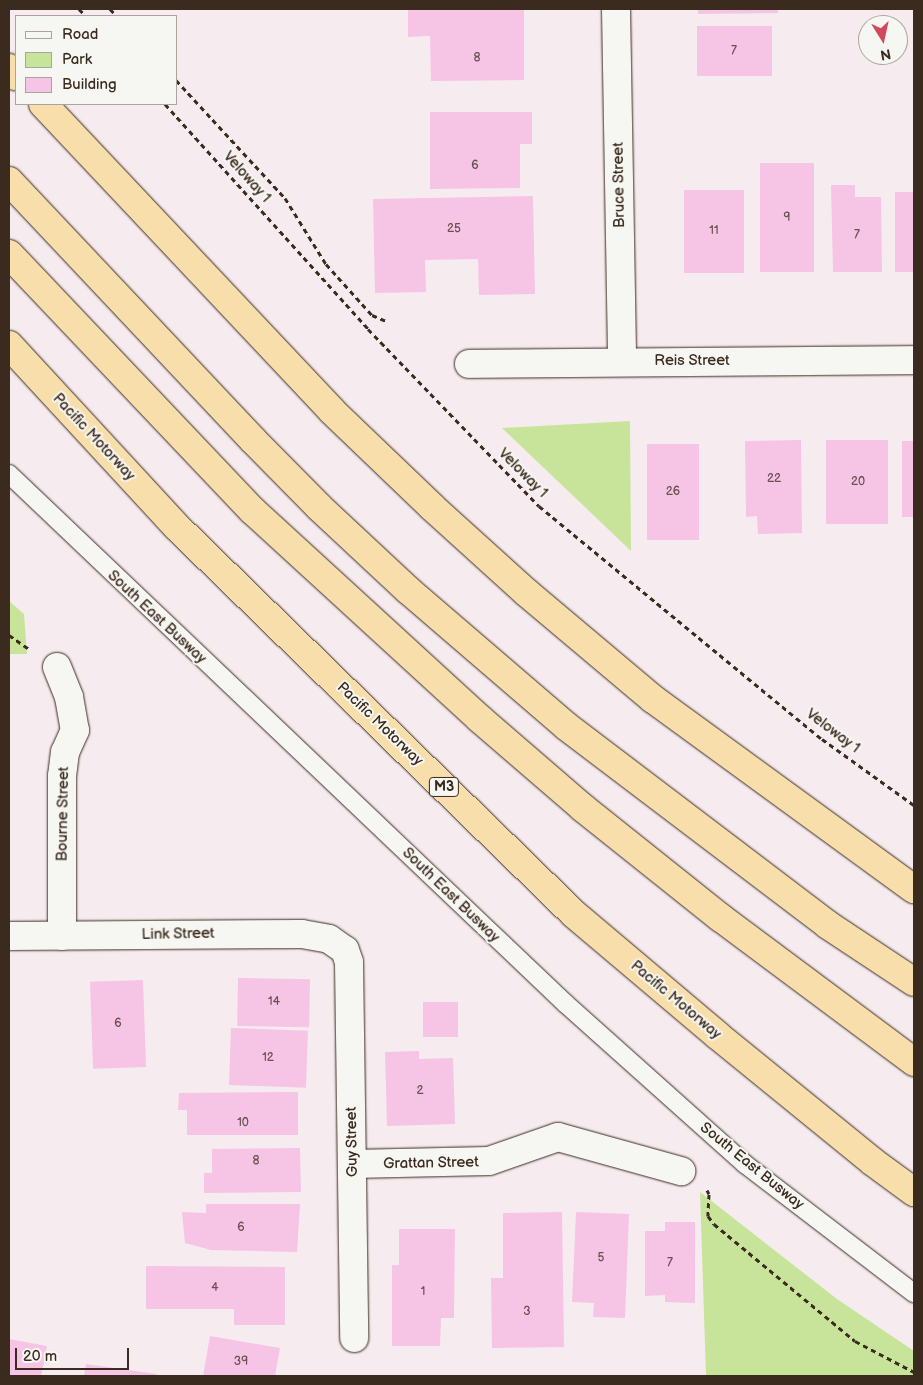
<!DOCTYPE html>
<html>
<head>
<meta charset="utf-8">
<style>
  body { margin:0 }
  #map { position:relative; width:923px; height:1385px; overflow:hidden; background:#f6ecef; font-family:"Balsamiq Sans",sans-serif }
  div>[style] { position:absolute }
  .green>* { inset:0; background:#c8e49b }
  .building>* { inset:0; background:#f6c4e4; transform-origin:0 0 }
  .path>* { height:3px; margin-top:-1.5px; transform-origin:0; background:repeating-linear-gradient(90deg,#3b2a1e 0 5px,transparent 0 9px) }
  .roads { filter:drop-shadow(0 0 1px #3b2a1e) drop-shadow(0 0 1px #3b2a1e) }
  .service>* { height:18px; margin:-9px; padding:0 9px; transform-origin:9px; border-radius:9px; background:#f6f6f2 }
  .minor>* { height:28px; margin:-14px; padding:0 14px; transform-origin:14px; border-radius:14px; background:#f6f6f2 }
  .motorway>* { height:28px; margin:-14px; padding:0 14px; transform-origin:14px; border-radius:14px; background:#f8deab }
  span { translate:-50% -50%; white-space:nowrap; text-align:center; line-height:1.15; -webkit-text-stroke:4px #f6f6f2; paint-order:stroke }
  .number-label { font-size:12px; color:#6a5050 }
  .number-label span { -webkit-text-stroke-width:0 }
  .shield-label span { padding:1px 4px; background:#f6f6f2; border:1px solid; border-radius:4px; -webkit-text-stroke-width:0 }
  .shield-label { font-size:14px; color:#3b2a1e; font-weight:700 }
  .street-label { font-size:15px; color:#3b2a1e }
  .frame { position:absolute; inset:0; border:10px solid #3b2a1e; pointer-events:none }
  .legend { position:absolute; left:15px; top:15px; width:162px; height:90px; box-sizing:border-box; background:#f6f6f2; border:1px solid #aba49d; margin:0; padding:6px 9px; list-style:none; font-size:15px; color:#3b2a1e }
  .legend li { display:flex; align-items:center; gap:10px; height:25px }
  .legend b { width:25px; border:1px solid #aba49d }
  .north { position:absolute; left:858px; top:15px; width:50px; height:50px; box-sizing:border-box; background:#f6f6f2; border:1px solid #aba49d; border-radius:50%; rotate:170deg; font-size:14px; font-weight:700; line-height:20px; text-align:center; color:#3b2a1e }
  .north::after { content:''; display:block; margin:auto; width:18px; height:22px; background:#d1495b; clip-path:polygon(50% 0,100% 100%,50% 72%,0 100%) }
  .scale { position:absolute; left:15px; top:1348px; width:114px; height:22px; box-sizing:border-box; border:2px solid #3b2a1e; border-top:0; padding-left:6px; font-size:15px; line-height:18px; white-space:nowrap; color:#3b2a1e; -webkit-text-stroke:4px #f6f6f2; paint-order:stroke }
</style>
</head>
<body>
<div id="map">
  <div class="green">
    <div style="clip-path:polygon(630px 421px,631px 551px,502px 428px)"></div>
    <div style="clip-path:polygon(9px 601px,24px 614px,27px 654px,9px 654px)"></div>
    <div style="clip-path:polygon(700px 1192px,837px 1299px,914px 1351px,914px 1376px,706px 1376px)"></div>
  </div>
  <div class="building">
    <div style="clip-path:polygon(524px 9px,524px 80px,431px 81px,430px 36px,408px 37px,408px 10px)"></div>
    <div style="clip-path:polygon(698px 9px,778px 9px,778px 13px,698px 14px)"></div>
    <div style="left:697px;top:26px;width:75px;height:50px"></div>
    <div style="clip-path:polygon(430px 112px,532px 112px,532px 144px,520px 144px,520px 188px,430px 189px)"></div>
    <div style="left:814px;top:163px;width:109px;height:54px;rotate:90deg"></div>
    <div style="clip-path:polygon(831px 185px,855px 185px,855px 197px,881px 197px,882px 272px,833px 272px)"></div>
    <div style="left:684px;top:190px;width:60px;height:83px"></div>
    <div style="left:895px;top:192px;width:19px;height:80px"></div>
    <div style="clip-path:polygon(533px 196px,535px 294px,479px 295px,478px 259px,425px 260px,426px 292px,375px 293px,373px 199px)"></div>
    <div style="clip-path:polygon(801px 440px,802px 533px,758px 534px,757px 516px,746px 517px,745px 441px)"></div>
    <div style="left:826px;top:440px;width:62px;height:84px"></div>
    <div style="left:914px;top:441px;width:76px;height:12px;rotate:90deg"></div>
    <div style="left:647px;top:444px;width:52px;height:96px"></div>
    <div style="left:238px;top:978px;width:72px;height:48px;rotate:1deg"></div>
    <div style="left:143px;top:980px;width:87px;height:53px;rotate:88deg"></div>
    <div style="left:423px;top:1002px;width:35px;height:35px"></div>
    <div style="left:231px;top:1028px;width:77px;height:57px;rotate:2deg"></div>
    <div style="clip-path:polygon(419px 1051px,419px 1059px,453px 1058px,455px 1124px,387px 1126px,385px 1052px)"></div>
    <div style="clip-path:polygon(298px 1092px,298px 1135px,187px 1135px,187px 1110px,178px 1110px,179px 1093px)"></div>
    <div style="clip-path:polygon(300px 1148px,301px 1192px,204px 1193px,204px 1173px,212px 1173px,212px 1149px)"></div>
    <div style="clip-path:polygon(206px 1204px,300px 1204px,297px 1252px,211px 1250px,185px 1243px,182px 1212px,206px 1213px)"></div>
    <div style="clip-path:polygon(562px 1212px,564px 1347px,492px 1348px,491px 1278px,503px 1278px,503px 1213px)"></div>
    <div style="clip-path:polygon(576px 1212px,629px 1214px,625px 1318px,593px 1317px,594px 1303px,572px 1302px)"></div>
    <div style="clip-path:polygon(665px 1222px,695px 1222px,695px 1303px,665px 1302px,665px 1295px,645px 1296px,645px 1231px,665px 1231px)"></div>
    <div style="clip-path:polygon(399px 1229px,455px 1229px,454px 1318px,441px 1318px,440px 1346px,392px 1346px,392px 1265px,399px 1265px)"></div>
    <div style="clip-path:polygon(146px 1266px,285px 1267px,285px 1325px,234px 1325px,234px 1309px,146px 1309px)"></div>
    <div style="clip-path:polygon(210px 1336px,280px 1348px,275px 1376px,203px 1376px)"></div>
    <div style="clip-path:polygon(9px 1339px,47px 1346px,41px 1376px,9px 1376px)"></div>
    <div style="clip-path:polygon(86px 1364px,157px 1374px,156px 1376px,84px 1376px)"></div>
  </div>
  <div class="path">
    <div style="left:79px;top:9px;width:10px;rotate:45deg"></div>
    <div style="left:110px;top:9px;width:10px;rotate:45deg"></div>
    <div style="left:176px;top:80px;width:161px;rotate:47.3deg"></div>
    <div style="left:285px;top:198px;width:78px;rotate:58.2deg"></div>
    <div style="left:326px;top:264px;width:69px;rotate:48deg"></div>
    <div style="left:372px;top:315px;width:15px;rotate:23deg"></div>
    <div style="left:165px;top:104px;width:303px;rotate:47.9deg"></div>
    <div style="left:368px;top:329px;width:246px;rotate:46deg"></div>
    <div style="left:539px;top:506px;width:367px;rotate:39.5deg"></div>
    <div style="left:822px;top:739px;width:113px;rotate:35.7deg"></div>
    <div style="left:9px;top:635px;width:24px;rotate:35deg"></div>
    <div style="left:707px;top:1190px;width:4px;rotate:63deg"></div>
    <div style="left:709px;top:1194px;width:22px;rotate:93deg"></div>
    <div style="left:708px;top:1216px;width:10px;rotate:53deg"></div>
    <div style="left:714px;top:1224px;width:183px;rotate:39.7deg"></div>
    <div style="left:855px;top:1341px;width:67px;rotate:27.7deg"></div>
  </div>
  <div class="roads">
    <div class="service">
      <div style="left:9px;top:474px;width:769px;rotate:43.58deg"></div>
      <div style="left:566px;top:1004px;width:240px;rotate:41.8deg"></div>
      <div style="left:745px;top:1164px;width:213px;rotate:37.4deg"></div>
    </div>
    <div class="minor">
      <div style="left:616px;top:9px;width:353px;rotate:89deg"></div>
      <div style="left:469px;top:364px;width:445px;rotate:-0.5deg"></div>
      <div style="left:57px;top:667px;width:32px;rotate:68deg"></div>
      <div style="left:69px;top:697px;width:34px;rotate:80deg"></div>
      <div style="left:75px;top:730px;width:24px;rotate:114deg"></div>
      <div style="left:65px;top:752px;width:24px;rotate:97deg"></div>
      <div style="left:62px;top:776px;width:160px;rotate:90deg"></div>
      <div style="left:9px;top:936px;width:293px;rotate:-0.4deg"></div>
      <div style="left:302px;top:934px;width:27px;rotate:10deg"></div>
      <div style="left:329px;top:939px;width:19px;rotate:35deg"></div>
      <div style="left:345px;top:950px;width:13px;rotate:72deg"></div>
      <div style="left:349px;top:962px;width:376px;rotate:89.2deg"></div>
      <div style="left:353px;top:1164px;width:136px;rotate:-1.3deg"></div>
      <div style="left:489px;top:1161px;width:73px;rotate:-19.2deg"></div>
      <div style="left:558px;top:1137px;width:128px;rotate:15.5deg"></div>
    </div>
    <div class="motorway">
      <div style="left:9px;top:68px;width:11px;rotate:49deg"></div>
      <div style="left:43px;top:104px;width:422px;rotate:46.7deg"></div>
      <div style="left:332px;top:411px;width:139px;rotate:43.8deg"></div>
      <div style="left:432px;top:507px;width:128px;rotate:42.2deg"></div>
      <div style="left:527px;top:593px;width:165px;rotate:40.1deg"></div>
      <div style="left:653px;top:699px;width:323px;rotate:36.1deg"></div>
      <div style="left:9px;top:181px;width:356px;rotate:46.7deg"></div>
      <div style="left:253px;top:440px;width:94px;rotate:45.4deg"></div>
      <div style="left:319px;top:507px;width:122px;rotate:43deg"></div>
      <div style="left:408px;top:590px;width:208px;rotate:40.7deg"></div>
      <div style="left:566px;top:726px;width:329px;rotate:37.2deg"></div>
      <div style="left:828px;top:925px;width:103px;rotate:33.5deg"></div>
      <div style="left:9px;top:254px;width:354px;rotate:46.5deg"></div>
      <div style="left:253px;top:511px;width:308px;rotate:42.5deg"></div>
      <div style="left:480px;top:719px;width:136px;rotate:40.8deg"></div>
      <div style="left:583px;top:808px;width:176px;rotate:38.6deg"></div>
      <div style="left:721px;top:918px;width:241px;rotate:36.7deg"></div>
      <div style="left:9px;top:345px;width:248px;rotate:47.3deg"></div>
      <div style="left:177px;top:527px;width:554px;rotate:44.27deg"></div>
      <div style="left:574px;top:914px;width:187px;rotate:40.2deg"></div>
      <div style="left:717px;top:1035px;width:201px;rotate:39.1deg"></div>
      <div style="left:873px;top:1162px;width:51px;rotate:36.2deg"></div>
    </div>
  </div>
  <div class="number-label">
    <span style="left:734px;top:51px">7</span>
    <span style="left:477px;top:58px">8</span>
    <span style="left:475px;top:166px">6</span>
    <span style="left:787px;top:218px">9</span>
    <span style="left:454px;top:229px">25</span>
    <span style="left:714px;top:231px">11</span>
    <span style="left:857px;top:235px">7</span>
    <span style="left:774px;top:479px">22</span>
    <span style="left:858px;top:482px">20</span>
    <span style="left:673px;top:492px">26</span>
    <span style="left:274px;top:1002px">14</span>
    <span style="left:118px;top:1024px">6</span>
    <span style="left:268px;top:1058px">12</span>
    <span style="left:420px;top:1091px">2</span>
    <span style="left:243px;top:1123px">10</span>
    <span style="left:256px;top:1161px">8</span>
    <span style="left:241px;top:1228px">6</span>
    <span style="left:601px;top:1258px">5</span>
    <span style="left:670px;top:1263px">7</span>
    <span style="left:215px;top:1288px">4</span>
    <span style="left:423px;top:1292px">1</span>
    <span style="left:527px;top:1312px">3</span>
    <span style="left:241px;top:1362px">39</span>
  </div>
  <div class="shield-label">
    <span style="left:444px;top:787px">M3</span>
  </div>
  <div class="street-label">
    <span style="left:247px;top:177px;rotate:48deg">Veloway 1</span>
    <span style="left:619px;top:185px;rotate:-91deg">Bruce Street</span>
    <span style="left:692px;top:361px">Reis Street</span>
    <span style="left:94px;top:437px;rotate:47deg">Pacific Motorway</span>
    <span style="left:523px;top:473px;rotate:45deg">Veloway 1</span>
    <span style="left:157px;top:617px;rotate:43deg">South East Busway</span>
    <span style="left:380px;top:724px;rotate:44deg">Pacific Motorway</span>
    <span style="left:833px;top:731px;rotate:37deg">Veloway 1</span>
    <span style="left:63px;top:814px;rotate:-89deg">Bourne Street</span>
    <span style="left:451px;top:895px;rotate:44deg">South East Busway</span>
    <span style="left:178px;top:934px;rotate:-1deg">Link Street</span>
    <span style="left:676px;top:1000px;rotate:40deg">Pacific Motorway</span>
    <span style="left:352px;top:1142px;rotate:-91deg">Guy Street</span>
    <span style="left:431px;top:1163px;rotate:-1deg">Grattan Street</span>
    <span style="left:752px;top:1166px;rotate:39deg">South East Busway</span>
  </div>
  <div class="frame"></div>
  <ul class="legend">
  <li><b style="height:6px;background:#f6f6f2"></b>Road</li>
  <li><b style="height:14px;background:#c8e49b"></b>Park</li>
  <li><b style="height:14px;background:#f6c4e4"></b>Building</li>
  </ul>
  <div class="north">N</div>
  <div class="scale">20 m</div>
</div>
</body>
</html>
